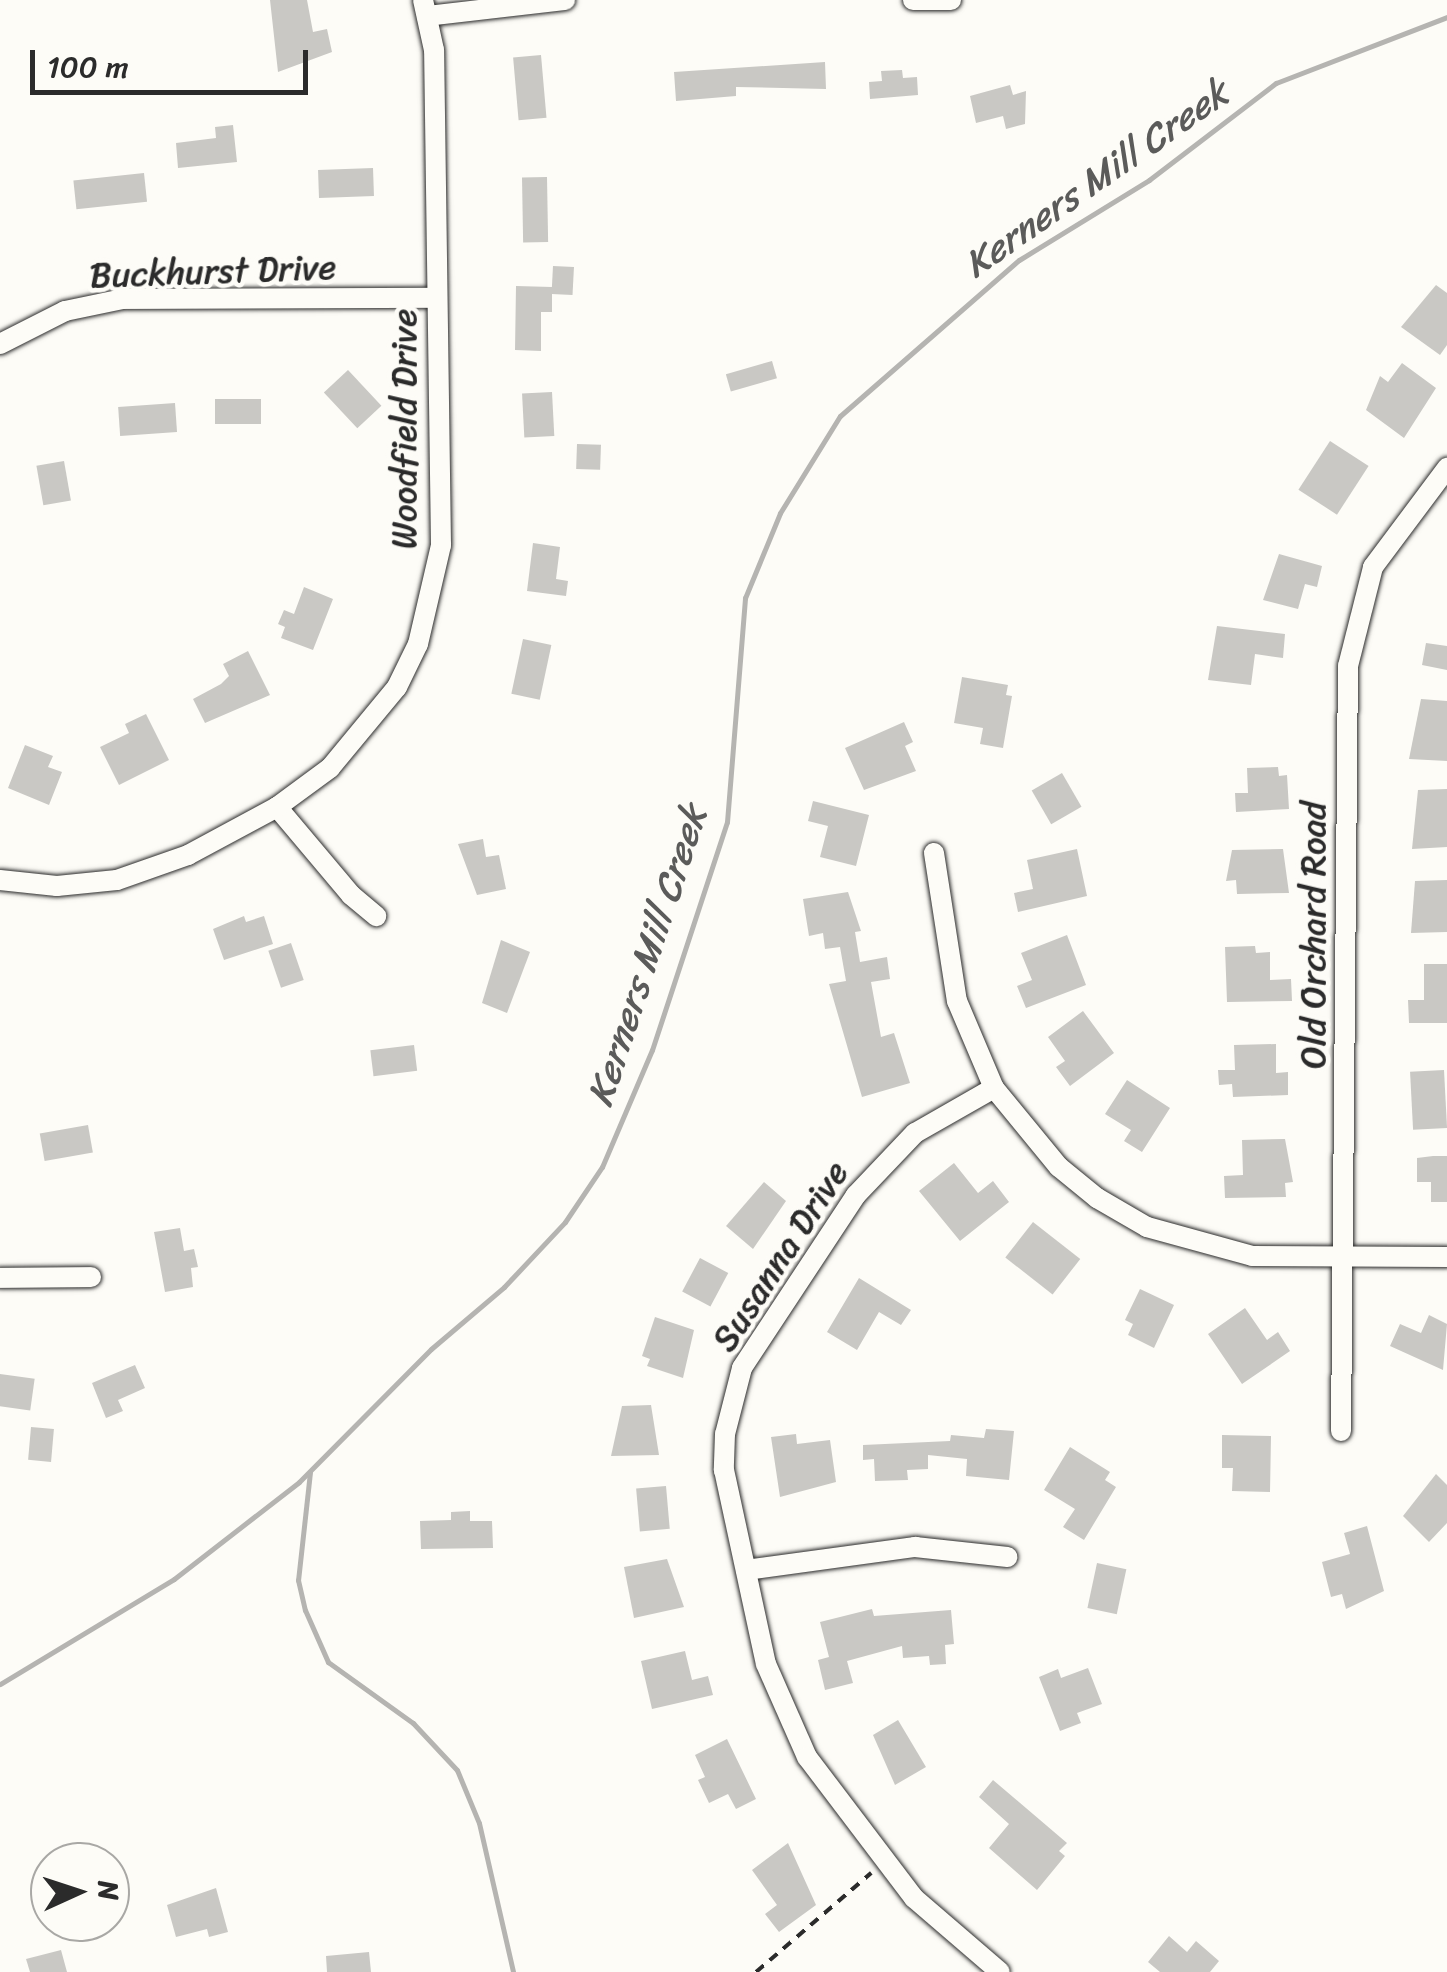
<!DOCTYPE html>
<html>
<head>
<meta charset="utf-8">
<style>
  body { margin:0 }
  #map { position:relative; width:1447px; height:1972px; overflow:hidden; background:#fdfcf7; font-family:Sriracha,sans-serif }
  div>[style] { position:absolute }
  .stream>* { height:5px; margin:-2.5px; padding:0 2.5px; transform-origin:2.5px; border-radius:2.5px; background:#b5b4b1 }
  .building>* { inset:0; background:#c9c8c4; transform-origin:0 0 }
  .path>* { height:4px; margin-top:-2px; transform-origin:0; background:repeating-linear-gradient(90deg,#2b2b2b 0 10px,transparent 0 18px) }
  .roads { filter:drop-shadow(0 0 2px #2b2b2b) drop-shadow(0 0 2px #2b2b2b) }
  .minor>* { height:20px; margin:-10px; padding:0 10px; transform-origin:10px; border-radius:10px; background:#fdfcf7 }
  span { translate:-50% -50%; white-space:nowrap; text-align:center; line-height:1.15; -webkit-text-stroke:9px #fdfcf7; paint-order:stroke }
  .street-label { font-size:35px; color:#2b2b2b }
  .water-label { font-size:38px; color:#5b5b5a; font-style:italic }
  .north { position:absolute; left:30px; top:1842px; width:100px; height:100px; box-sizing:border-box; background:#fdfcf7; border:2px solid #a9a8a5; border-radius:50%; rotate:87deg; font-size:28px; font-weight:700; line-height:40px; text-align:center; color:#2b2b2b }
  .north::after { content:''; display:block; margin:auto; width:35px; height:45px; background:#2b2b2b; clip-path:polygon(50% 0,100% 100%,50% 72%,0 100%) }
  .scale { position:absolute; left:30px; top:50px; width:278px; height:45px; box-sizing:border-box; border:5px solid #2b2b2b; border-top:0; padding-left:12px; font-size:30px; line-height:35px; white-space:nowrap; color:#2b2b2b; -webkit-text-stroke:8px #fdfcf7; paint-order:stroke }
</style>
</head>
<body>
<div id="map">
  <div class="stream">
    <div style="left:310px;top:1472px;width:109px;rotate:96.3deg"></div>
    <div style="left:298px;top:1580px;width:31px;rotate:77deg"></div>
    <div style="left:305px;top:1610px;width:57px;rotate:66.1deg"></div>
    <div style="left:328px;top:1662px;width:105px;rotate:35.7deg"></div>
    <div style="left:413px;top:1723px;width:64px;rotate:46.9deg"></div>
    <div style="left:457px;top:1770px;width:57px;rotate:67.5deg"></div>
    <div style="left:479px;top:1823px;width:153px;rotate:77.1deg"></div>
    <div style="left:0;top:1684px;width:203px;rotate:-31.1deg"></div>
    <div style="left:174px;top:1579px;width:158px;rotate:-37.8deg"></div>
    <div style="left:299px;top:1482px;width:187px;rotate:-45.2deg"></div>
    <div style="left:431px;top:1349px;width:96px;rotate:-40.3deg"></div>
    <div style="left:504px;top:1287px;width:89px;rotate:-46.8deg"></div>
    <div style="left:565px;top:1222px;width:66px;rotate:-56.1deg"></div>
    <div style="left:602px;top:1167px;width:127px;rotate:-66.9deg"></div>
    <div style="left:652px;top:1050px;width:240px;rotate:-71.8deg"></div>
    <div style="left:727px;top:822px;width:225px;rotate:-85.4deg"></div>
    <div style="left:745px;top:598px;width:92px;rotate:-67.6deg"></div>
    <div style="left:780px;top:513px;width:114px;rotate:-58.3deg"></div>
    <div style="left:840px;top:416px;width:237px;rotate:-41.1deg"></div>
    <div style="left:1019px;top:260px;width:153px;rotate:-31.6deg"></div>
    <div style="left:1149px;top:180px;width:160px;rotate:-37.4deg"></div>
    <div style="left:1276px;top:83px;width:183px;rotate:-21.1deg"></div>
  </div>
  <div class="building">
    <div style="clip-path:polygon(270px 0,307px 0,313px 32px,327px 29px,332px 52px,278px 72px)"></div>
    <div style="left:541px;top:55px;width:63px;height:28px;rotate:85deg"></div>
    <div style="clip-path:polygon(825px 62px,826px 89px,736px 87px,736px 96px,676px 101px,674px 72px)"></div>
    <div style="clip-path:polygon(902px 70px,903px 78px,917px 77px,918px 95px,870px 99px,869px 82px,882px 81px,881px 71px)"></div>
    <div style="clip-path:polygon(1010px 85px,1013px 95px,1026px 91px,1025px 124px,1006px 129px,1003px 116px,976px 123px,970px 96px)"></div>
    <div style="clip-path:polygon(233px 125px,237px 162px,178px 168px,176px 143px,216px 138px,215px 127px)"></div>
    <div style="left:373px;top:168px;width:28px;height:55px;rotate:88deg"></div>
    <div style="left:144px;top:173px;width:29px;height:71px;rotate:84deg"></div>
    <div style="left:547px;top:177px;width:65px;height:25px;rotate:89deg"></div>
    <div style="left:553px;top:266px;width:21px;height:28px;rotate:3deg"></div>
    <div style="clip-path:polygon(1436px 285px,1447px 293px,1447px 345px,1440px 355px,1401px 327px)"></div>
    <div style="clip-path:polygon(516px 286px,552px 287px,552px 312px,541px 312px,541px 351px,515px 350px)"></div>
    <div style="left:772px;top:361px;width:18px;height:48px;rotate:74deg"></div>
    <div style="clip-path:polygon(1402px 363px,1436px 388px,1404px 438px,1366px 410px,1380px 376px,1388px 382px)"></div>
    <div style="left:348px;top:370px;width:49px;height:33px;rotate:47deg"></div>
    <div style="left:552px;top:392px;width:44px;height:30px;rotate:87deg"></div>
    <div style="left:261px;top:399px;width:25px;height:46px;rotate:90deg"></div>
    <div style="left:175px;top:403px;width:29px;height:57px;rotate:86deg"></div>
    <div style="left:1330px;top:441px;width:46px;height:58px;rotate:33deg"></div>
    <div style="left:577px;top:444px;width:24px;height:25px;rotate:2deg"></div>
    <div style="left:64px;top:461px;width:40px;height:28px;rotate:80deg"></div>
    <div style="clip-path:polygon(533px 543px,560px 547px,556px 579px,568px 581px,566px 596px,527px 591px)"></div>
    <div style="clip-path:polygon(1279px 554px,1322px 566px,1317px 587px,1305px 584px,1298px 609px,1263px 600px)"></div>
    <div style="clip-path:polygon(304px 587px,333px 599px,313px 650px,281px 638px,285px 627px,278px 624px,284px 610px,294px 614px)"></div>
    <div style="clip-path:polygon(1217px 626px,1285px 634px,1283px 658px,1255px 654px,1251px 685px,1208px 680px)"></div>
    <div style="left:523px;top:639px;width:29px;height:56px;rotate:12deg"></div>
    <div style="clip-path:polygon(1426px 643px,1447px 646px,1447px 670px,1422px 665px)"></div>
    <div style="clip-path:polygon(248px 651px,270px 695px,205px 723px,193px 699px,221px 684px,229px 676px,223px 664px)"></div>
    <div style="clip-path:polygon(962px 677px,1008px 685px,1006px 695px,1012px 696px,1003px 748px,980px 744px,983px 728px,954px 723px)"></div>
    <div style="clip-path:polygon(1421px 699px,1447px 701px,1447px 761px,1409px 759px)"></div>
    <div style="clip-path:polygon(146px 714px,169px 760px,119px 785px,100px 747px,129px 733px,125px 724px)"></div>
    <div style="clip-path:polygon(904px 722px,913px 742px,905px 746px,916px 771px,864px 790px,845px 748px)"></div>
    <div style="clip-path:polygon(25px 745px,53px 756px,48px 767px,62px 772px,49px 805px,8px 788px)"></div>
    <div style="clip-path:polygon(1278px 767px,1279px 776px,1287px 775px,1289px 809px,1236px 812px,1235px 793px,1248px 793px,1247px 768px)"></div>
    <div style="left:1062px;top:773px;width:39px;height:35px;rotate:60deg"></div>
    <div style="clip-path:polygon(1447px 789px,1447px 847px,1412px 849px,1418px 790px)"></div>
    <div style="clip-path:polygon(813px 801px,869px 815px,856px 866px,820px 857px,828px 826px,808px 821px)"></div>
    <div style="clip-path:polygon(483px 839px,486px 857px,499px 855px,506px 889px,477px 895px,458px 844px)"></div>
    <div style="clip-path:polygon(1077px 849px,1087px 896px,1018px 912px,1014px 893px,1033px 889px,1027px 860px)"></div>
    <div style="clip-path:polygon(1283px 849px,1289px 893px,1237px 894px,1236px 880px,1226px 881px,1232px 850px)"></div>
    <div style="clip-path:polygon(1447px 880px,1447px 932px,1411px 933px,1415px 881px)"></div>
    <div style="clip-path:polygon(848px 892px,861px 931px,855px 932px,860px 962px,887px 957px,890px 979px,871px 982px,881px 1037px,894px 1033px,910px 1083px,862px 1097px,829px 984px,846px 981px,840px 947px,825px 949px,823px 933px,809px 936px,803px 899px)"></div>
    <div style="clip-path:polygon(244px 916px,246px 922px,264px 916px,273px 944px,224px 960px,213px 929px)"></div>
    <div style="clip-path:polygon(1067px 935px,1086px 985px,1026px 1008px,1017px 986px,1032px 980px,1021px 953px)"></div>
    <div style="clip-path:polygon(501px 940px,530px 952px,507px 1013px,482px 1003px)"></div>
    <div style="left:291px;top:943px;width:39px;height:24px;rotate:71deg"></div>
    <div style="clip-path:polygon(1255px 946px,1256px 953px,1270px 952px,1270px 980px,1291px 979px,1292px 1001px,1227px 1002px,1225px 947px)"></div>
    <div style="clip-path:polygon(1424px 964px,1447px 964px,1447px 1023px,1409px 1023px,1408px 1000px,1424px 1000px)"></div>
    <div style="clip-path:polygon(1083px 1011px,1114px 1053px,1070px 1086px,1056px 1067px,1065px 1061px,1048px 1037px)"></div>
    <div style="clip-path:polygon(1276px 1044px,1276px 1073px,1288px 1072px,1288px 1095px,1233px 1097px,1232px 1084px,1219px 1085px,1218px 1070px,1235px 1070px,1234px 1045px)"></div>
    <div style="left:414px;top:1045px;width:26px;height:44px;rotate:83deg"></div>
    <div style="left:1444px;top:1070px;width:58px;height:34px;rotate:87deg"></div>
    <div style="clip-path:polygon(1127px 1080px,1170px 1108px,1142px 1152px,1124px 1141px,1131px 1130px,1105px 1114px)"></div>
    <div style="left:88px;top:1125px;width:28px;height:49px;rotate:80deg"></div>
    <div style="clip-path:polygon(1285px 1139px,1293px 1182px,1285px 1183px,1286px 1197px,1225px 1198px,1224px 1176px,1243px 1175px,1242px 1140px)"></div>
    <div style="clip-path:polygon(1433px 1156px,1447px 1156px,1447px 1202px,1431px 1202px,1431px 1182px,1417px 1182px,1417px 1158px)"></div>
    <div style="clip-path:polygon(954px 1163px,978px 1193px,993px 1181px,1009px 1202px,960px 1241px,919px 1191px)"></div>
    <div style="clip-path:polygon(764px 1182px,786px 1201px,753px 1249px,726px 1226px)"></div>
    <div style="left:1033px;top:1222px;width:60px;height:45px;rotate:38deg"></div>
    <div style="clip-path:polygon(180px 1228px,184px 1251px,194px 1249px,198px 1267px,191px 1268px,193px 1287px,165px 1292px,154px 1232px)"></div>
    <div style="left:700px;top:1258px;width:32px;height:38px;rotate:28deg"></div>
    <div style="clip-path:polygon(859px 1278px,911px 1310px,901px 1325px,879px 1312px,857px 1350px,827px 1332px)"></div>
    <div style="clip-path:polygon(1140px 1289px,1174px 1305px,1154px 1348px,1128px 1335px,1133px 1324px,1125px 1320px)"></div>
    <div style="clip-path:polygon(1245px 1308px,1267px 1340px,1278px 1332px,1290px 1351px,1242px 1384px,1208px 1334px)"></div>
    <div style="clip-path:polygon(1429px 1315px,1447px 1324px,1443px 1370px,1390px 1346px,1400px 1324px,1421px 1333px)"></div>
    <div style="clip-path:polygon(655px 1317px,694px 1330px,683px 1378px,647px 1366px,650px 1359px,642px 1356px)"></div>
    <div style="clip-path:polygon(135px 1365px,145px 1388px,118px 1400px,123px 1411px,106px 1418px,92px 1383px)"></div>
    <div style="left:0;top:1374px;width:35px;height:32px;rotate:8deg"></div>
    <div style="clip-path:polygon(651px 1405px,659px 1455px,611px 1456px,622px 1406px)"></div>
    <div style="left:31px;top:1427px;width:23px;height:33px;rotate:5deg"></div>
    <div style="clip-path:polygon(986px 1429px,1014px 1431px,1009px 1480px,966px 1476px,967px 1459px,928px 1455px,928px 1469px,907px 1470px,908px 1480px,875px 1481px,874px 1459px,863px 1460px,863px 1445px,950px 1441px,951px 1435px,984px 1438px)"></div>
    <div style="clip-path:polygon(796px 1434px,797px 1444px,830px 1440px,836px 1482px,780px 1497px,771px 1437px)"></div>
    <div style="clip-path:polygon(1222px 1435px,1271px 1436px,1270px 1492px,1232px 1491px,1233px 1468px,1222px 1468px)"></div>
    <div style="clip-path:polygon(1070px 1447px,1110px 1472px,1105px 1480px,1116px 1487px,1084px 1540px,1063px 1527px,1075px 1509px,1044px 1490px)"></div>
    <div style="clip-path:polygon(1436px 1474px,1447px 1485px,1447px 1523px,1429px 1542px,1403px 1516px)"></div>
    <div style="left:666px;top:1486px;width:43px;height:30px;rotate:85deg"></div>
    <div style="clip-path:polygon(470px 1511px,470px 1521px,492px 1521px,493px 1548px,421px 1549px,420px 1521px,451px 1520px,451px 1512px)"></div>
    <div style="clip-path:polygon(1367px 1526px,1384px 1591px,1346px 1609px,1342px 1594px,1331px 1597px,1322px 1562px,1350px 1554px,1344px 1533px)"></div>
    <div style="clip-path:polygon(667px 1559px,684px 1607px,634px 1618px,624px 1567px)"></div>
    <div style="left:1097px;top:1563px;width:30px;height:46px;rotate:12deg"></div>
    <div style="clip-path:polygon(872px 1609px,874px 1616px,951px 1610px,954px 1644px,945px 1645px,946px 1664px,930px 1665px,929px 1656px,903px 1658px,902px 1646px,847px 1661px,853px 1683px,825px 1690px,818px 1660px,829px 1657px,820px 1622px)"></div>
    <div style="clip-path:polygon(685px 1651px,692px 1680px,708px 1676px,713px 1695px,652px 1709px,641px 1661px)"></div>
    <div style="clip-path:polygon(1088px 1668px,1102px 1704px,1077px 1713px,1081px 1723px,1060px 1731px,1039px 1677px,1058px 1669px,1061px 1678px)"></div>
    <div style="clip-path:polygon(898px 1720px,926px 1767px,895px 1785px,873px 1735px)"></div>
    <div style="clip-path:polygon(727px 1739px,756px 1799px,736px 1809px,728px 1794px,709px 1803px,698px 1780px,705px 1777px,695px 1755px)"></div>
    <div style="clip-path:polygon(993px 1780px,1067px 1843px,1059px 1851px,1065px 1856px,1037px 1890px,989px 1848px,1009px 1824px,979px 1797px)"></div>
    <div style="clip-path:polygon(788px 1843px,816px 1905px,779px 1932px,765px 1914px,777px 1905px,752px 1870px)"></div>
    <div style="clip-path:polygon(216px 1888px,228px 1932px,209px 1937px,207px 1929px,176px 1937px,167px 1905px)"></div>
    <div style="clip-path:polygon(1169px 1936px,1187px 1952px,1196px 1941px,1219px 1961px,1210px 1972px,1160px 1972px,1148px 1962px)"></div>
    <div style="clip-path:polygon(61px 1950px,67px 1972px,30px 1972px,26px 1959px)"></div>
    <div style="clip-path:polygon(369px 1952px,371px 1972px,327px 1972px,326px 1956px)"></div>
  </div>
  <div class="path">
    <div style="left:756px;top:1972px;width:152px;rotate:-40.7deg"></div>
  </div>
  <div class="roads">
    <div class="minor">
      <div style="left:913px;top:0;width:38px"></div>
      <div style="left:427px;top:16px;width:139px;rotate:-6.6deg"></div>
      <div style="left:0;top:344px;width:73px;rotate:-26.9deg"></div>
      <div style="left:65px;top:311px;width:59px;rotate:-11.7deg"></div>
      <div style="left:123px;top:299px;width:314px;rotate:-0.2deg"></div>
      <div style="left:277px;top:807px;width:115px;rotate:49.9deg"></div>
      <div style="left:351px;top:895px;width:33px;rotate:40deg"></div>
      <div style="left:934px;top:853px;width:150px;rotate:81.2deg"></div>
      <div style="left:957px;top:1001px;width:95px;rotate:67deg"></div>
      <div style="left:994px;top:1088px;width:102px;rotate:50.6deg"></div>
      <div style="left:1059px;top:1167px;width:49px;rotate:39.2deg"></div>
      <div style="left:1097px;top:1198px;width:58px;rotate:30.1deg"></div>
      <div style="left:1147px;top:1227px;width:109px;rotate:15.4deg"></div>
      <div style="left:1252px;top:1256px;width:195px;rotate:0.3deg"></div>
      <div style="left:0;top:880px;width:57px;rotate:6deg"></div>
      <div style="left:57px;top:886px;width:60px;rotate:-5.7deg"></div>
      <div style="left:117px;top:880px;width:75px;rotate:-19.4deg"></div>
      <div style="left:188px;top:855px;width:101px;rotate:-28.3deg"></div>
      <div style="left:277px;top:807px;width:66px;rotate:-36.3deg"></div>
      <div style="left:330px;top:768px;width:105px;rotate:-50.4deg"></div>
      <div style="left:397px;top:687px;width:48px;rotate:-64deg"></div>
      <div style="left:418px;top:644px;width:102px;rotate:-76.9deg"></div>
      <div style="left:441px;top:545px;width:495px;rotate:-90.8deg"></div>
      <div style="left:434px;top:50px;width:51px;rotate:-102.4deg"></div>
      <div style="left:994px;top:1088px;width:91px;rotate:150.3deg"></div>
      <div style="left:915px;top:1133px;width:86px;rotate:133.6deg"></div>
      <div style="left:856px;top:1195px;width:207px;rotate:123.4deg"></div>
      <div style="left:742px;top:1368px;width:68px;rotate:104.4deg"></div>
      <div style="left:725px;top:1434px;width:36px;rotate:92deg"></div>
      <div style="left:724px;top:1470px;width:198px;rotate:77.8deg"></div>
      <div style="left:766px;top:1664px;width:102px;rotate:66.2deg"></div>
      <div style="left:807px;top:1757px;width:177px;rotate:52.8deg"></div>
      <div style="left:914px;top:1898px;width:113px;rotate:40.7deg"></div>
      <div style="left:0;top:1278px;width:91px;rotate:-0.6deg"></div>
      <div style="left:1341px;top:1431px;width:765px;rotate:-89.48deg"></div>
      <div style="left:1348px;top:666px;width:102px;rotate:-75.8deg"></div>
      <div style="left:1373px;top:567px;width:124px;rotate:-53.2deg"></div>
      <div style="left:746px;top:1570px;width:171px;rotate:-7.8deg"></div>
      <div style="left:915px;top:1547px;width:93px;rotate:6.2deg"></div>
    </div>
  </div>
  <div class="street-label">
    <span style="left:213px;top:271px;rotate:-2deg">Buckhurst Drive</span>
    <span style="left:404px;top:429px;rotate:-90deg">Woodfield Drive</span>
    <span style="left:1313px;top:935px;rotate:-90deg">Old Orchard Road</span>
    <span style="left:780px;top:1256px;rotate:-57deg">Susanna Drive</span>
  </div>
  <div class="water-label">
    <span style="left:1096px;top:179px;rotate:-35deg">Kerners Mill Creek</span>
    <span style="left:647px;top:956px;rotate:-72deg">Kerners Mill Creek</span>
  </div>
  <div class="north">N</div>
  <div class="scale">100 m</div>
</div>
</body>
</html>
